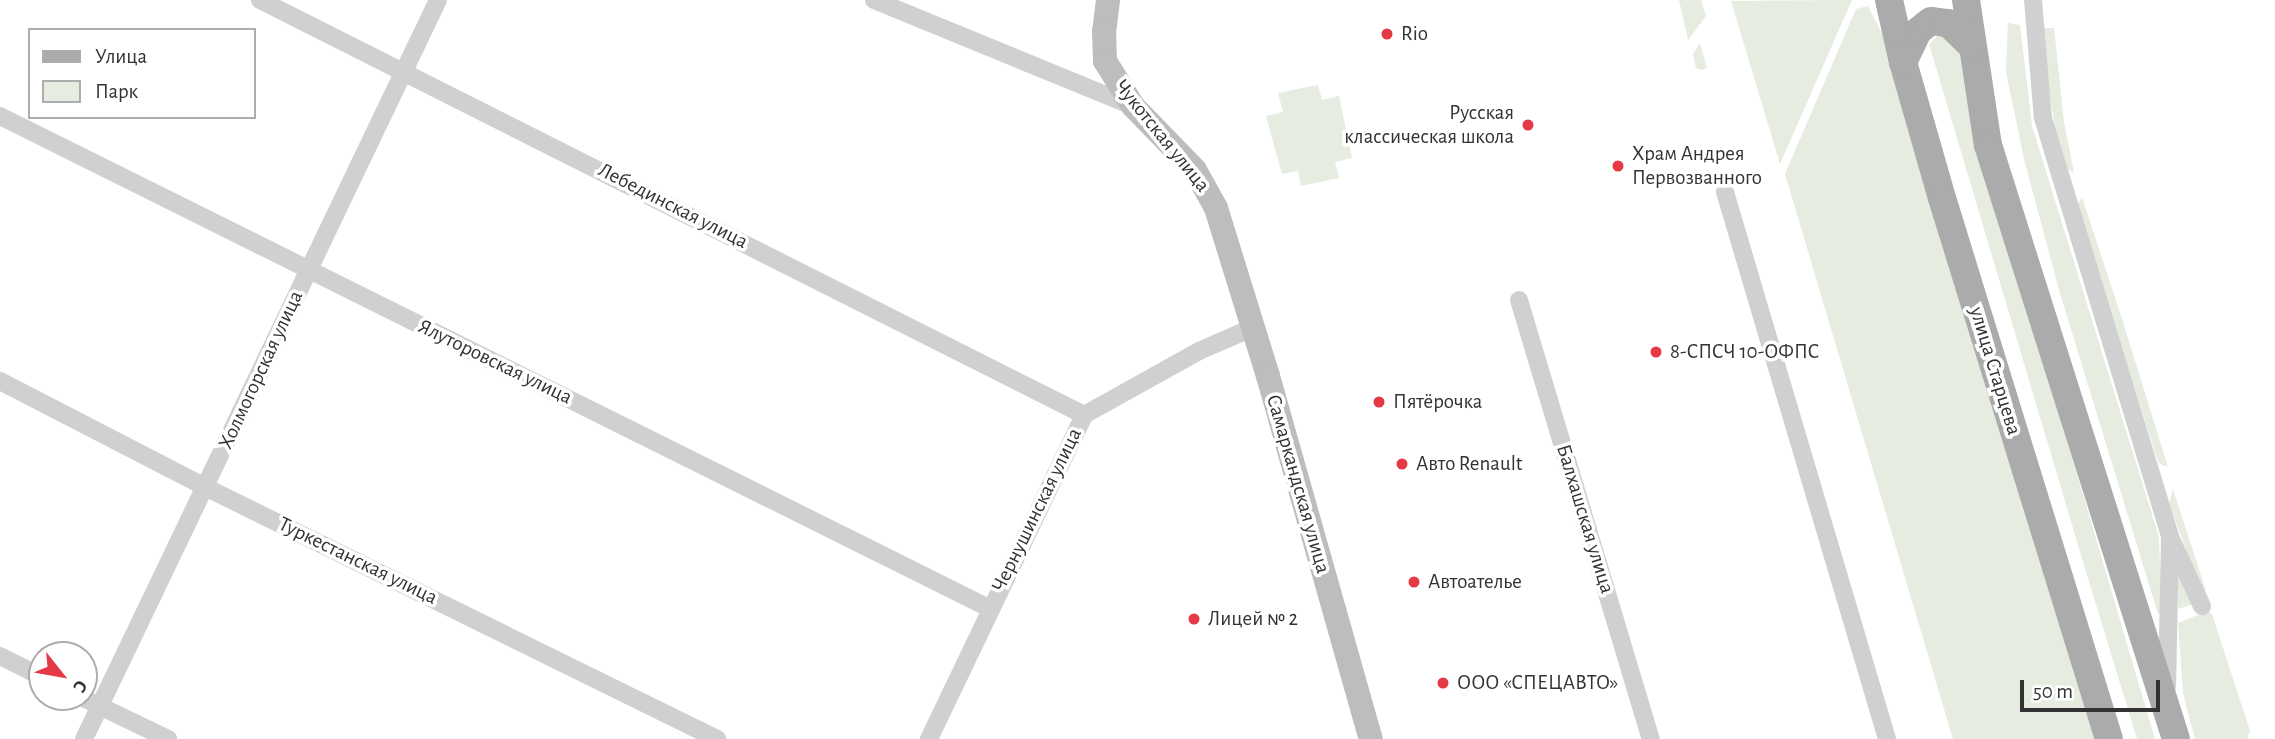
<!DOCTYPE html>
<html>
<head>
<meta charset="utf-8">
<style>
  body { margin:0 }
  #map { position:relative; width:2275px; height:739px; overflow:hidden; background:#fff; font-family:"Alegreya Sans",sans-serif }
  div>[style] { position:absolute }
  .green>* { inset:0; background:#e6ecdf }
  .street>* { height:18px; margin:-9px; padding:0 9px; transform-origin:9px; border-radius:9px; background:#d0d0d0 }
  .secondary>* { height:24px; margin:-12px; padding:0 12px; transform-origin:12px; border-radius:12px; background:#bdbdbd }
  .primary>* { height:28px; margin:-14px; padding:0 14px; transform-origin:14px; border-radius:14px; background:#ababab }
  .dots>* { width:19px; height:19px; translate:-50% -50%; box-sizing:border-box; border:4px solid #fff; border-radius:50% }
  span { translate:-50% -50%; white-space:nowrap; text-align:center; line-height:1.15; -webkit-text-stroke:7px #fff; paint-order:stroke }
  .poi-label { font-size:21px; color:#333 }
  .left { translate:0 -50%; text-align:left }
  .right { translate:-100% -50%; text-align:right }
  .street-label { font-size:21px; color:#333 }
  .legend { position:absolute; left:28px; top:28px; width:228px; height:91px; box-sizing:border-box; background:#fff; border:2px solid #adadad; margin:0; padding:9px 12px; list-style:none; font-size:21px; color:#333 }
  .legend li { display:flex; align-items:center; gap:14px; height:35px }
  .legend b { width:35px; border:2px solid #adadad }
  .north { position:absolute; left:28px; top:641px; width:70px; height:70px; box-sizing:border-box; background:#fff; border:2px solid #adadad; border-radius:50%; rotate:121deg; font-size:19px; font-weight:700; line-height:28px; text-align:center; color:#333 }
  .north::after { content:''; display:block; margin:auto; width:24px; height:32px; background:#e63946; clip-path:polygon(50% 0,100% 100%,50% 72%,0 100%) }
  .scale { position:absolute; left:2020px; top:680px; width:140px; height:32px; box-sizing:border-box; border:4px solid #333; border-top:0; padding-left:9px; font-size:21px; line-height:24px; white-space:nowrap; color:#333; -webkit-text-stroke:5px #fff; paint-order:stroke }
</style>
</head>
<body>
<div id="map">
  <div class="green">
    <div style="clip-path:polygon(1679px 0,1701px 0,1706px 16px,1688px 40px)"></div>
    <div style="clip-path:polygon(1852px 0,1780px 164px,1731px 1px)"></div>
    <div style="clip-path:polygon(1868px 6px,1894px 57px,2096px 739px,1953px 739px,1785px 174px,1856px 9px)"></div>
    <div style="clip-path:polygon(2008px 23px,2020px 25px,2032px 126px,2159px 537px,2162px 614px,2158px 614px,2059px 290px,2024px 159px,2006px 72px)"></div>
    <div style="clip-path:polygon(2043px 28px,2054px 28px,2064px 122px,2074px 173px,2066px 168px,2057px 138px,2048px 87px)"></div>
    <div style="clip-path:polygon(1940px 33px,1959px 40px,2065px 433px,2155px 739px,2137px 739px,2084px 565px,1929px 44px)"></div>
    <div style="clip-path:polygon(1700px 43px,1707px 68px,1701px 70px,1696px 68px,1693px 54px)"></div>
    <div style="clip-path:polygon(1318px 85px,1322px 100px,1339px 96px,1352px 158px,1335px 162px,1339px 178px,1301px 186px,1298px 171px,1282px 174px,1266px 116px,1283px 112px,1278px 93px)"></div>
    <div style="clip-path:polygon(2082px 197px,2123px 322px,2168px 467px,2160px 464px,2157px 459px,2080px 217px,2077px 205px)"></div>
    <div style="clip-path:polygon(2173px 489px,2206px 591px,2201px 591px,2169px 503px)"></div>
    <div style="clip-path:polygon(2178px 567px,2193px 604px,2178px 609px)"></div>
    <div style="clip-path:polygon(2208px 611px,2212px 614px,2250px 731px,2247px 739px,2195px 739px,2183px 693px,2178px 623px)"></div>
  </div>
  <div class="street">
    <div style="left:260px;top:0;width:923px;rotate:26.73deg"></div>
    <div style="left:874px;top:0;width:280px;rotate:22.3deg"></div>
    <div style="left:2033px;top:0;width:118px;rotate:85.2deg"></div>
    <div style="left:2043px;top:118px;width:437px;rotate:73.1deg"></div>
    <div style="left:2170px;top:536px;width:150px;rotate:91.1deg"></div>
    <div style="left:0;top:116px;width:1105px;rotate:26.45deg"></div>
    <div style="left:1725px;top:192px;width:570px;rotate:73.5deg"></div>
    <div style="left:1519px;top:300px;width:458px;rotate:73.3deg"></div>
    <div style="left:0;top:381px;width:231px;rotate:27.3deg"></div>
    <div style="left:205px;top:487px;width:571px;rotate:26.21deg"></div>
    <div style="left:2171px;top:539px;width:74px;rotate:65.2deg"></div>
    <div style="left:0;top:656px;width:47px;rotate:26.6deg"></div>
    <div style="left:81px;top:697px;width:97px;rotate:25.8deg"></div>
    <div style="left:84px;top:739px;width:819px;rotate:-64.4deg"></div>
    <div style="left:929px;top:739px;width:359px;rotate:-64.4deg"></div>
    <div style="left:1084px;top:415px;width:132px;rotate:-29.1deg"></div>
    <div style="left:1199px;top:351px;width:58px;rotate:-23.5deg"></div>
  </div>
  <div class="secondary">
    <div style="left:1108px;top:0;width:31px;rotate:97deg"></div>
    <div style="left:1104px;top:31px;width:30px;rotate:88deg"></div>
    <div style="left:1105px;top:61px;width:53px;rotate:58.1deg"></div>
    <div style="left:1133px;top:106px;width:89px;rotate:45.9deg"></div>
    <div style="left:1195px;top:170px;width:43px;rotate:61.1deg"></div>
    <div style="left:1216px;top:208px;width:176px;rotate:72.8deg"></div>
    <div style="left:1268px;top:376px;width:377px;rotate:74.2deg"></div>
  </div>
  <div class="primary">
    <div style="left:1889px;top:0;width:64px;rotate:77.3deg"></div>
    <div style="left:1903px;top:62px;width:141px;rotate:74deg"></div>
    <div style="left:1942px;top:198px;width:566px;rotate:72.85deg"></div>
    <div style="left:1966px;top:0;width:147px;rotate:81.4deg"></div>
    <div style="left:1988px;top:145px;width:623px;rotate:72.44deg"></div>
    <div style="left:1903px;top:62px;width:34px;rotate:-64deg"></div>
    <div style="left:1918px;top:31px;width:16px;rotate:-38deg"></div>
    <div style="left:1931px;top:21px;width:17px;rotate:7deg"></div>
    <div style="left:1948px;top:23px;width:32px;rotate:44deg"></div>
  </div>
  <div class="dots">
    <div style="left:1387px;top:34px;background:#e63946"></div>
    <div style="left:1528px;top:125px;background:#e63946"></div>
    <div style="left:1618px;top:166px;background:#e63946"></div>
    <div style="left:1656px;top:352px;background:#e63946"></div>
    <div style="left:1379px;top:402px;background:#e63946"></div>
    <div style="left:1402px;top:464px;background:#e63946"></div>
    <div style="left:1414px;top:582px;background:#e63946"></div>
    <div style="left:1194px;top:619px;background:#e63946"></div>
    <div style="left:1443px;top:683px;background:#e63946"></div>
  </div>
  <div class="poi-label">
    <span class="left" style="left:1401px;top:34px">Rio</span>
    <span class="right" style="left:1514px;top:125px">Русская<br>классическая школа</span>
    <span class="left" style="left:1632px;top:166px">Храм Андрея<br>Первозванного</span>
    <span class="left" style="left:1670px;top:352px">8-СПСЧ 10-ОФПС</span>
    <span class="left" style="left:1393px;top:402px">Пятёрочка</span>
    <span class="left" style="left:1416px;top:464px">Авто Renault</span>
    <span class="left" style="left:1428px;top:582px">Автоателье</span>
    <span class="left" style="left:1208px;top:619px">Лицей № 2</span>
    <span class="left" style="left:1457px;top:683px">ООО «СПЕЦАВТО»</span>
  </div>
  <div class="street-label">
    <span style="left:1162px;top:136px;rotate:51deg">Чукотская улица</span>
    <span style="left:673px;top:206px;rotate:27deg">Лебединская улица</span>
    <span style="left:495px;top:362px;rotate:26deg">Ялуторовская улица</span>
    <span style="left:261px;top:370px;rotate:-65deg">Холмогорская улица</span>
    <span style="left:1995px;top:371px;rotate:73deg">улица Старцева</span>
    <span style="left:1298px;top:484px;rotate:74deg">Самаркандская улица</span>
    <span style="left:1037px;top:510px;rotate:-64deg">Чернушинская улица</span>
    <span style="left:1585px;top:519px;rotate:73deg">Балхашская улица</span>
    <span style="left:358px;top:561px;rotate:26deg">Туркестанская улица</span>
  </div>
  <ul class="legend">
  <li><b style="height:9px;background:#ababab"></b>Улица</li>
  <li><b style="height:19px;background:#e6ecdf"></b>Парк</li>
  </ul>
  <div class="north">С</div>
  <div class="scale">50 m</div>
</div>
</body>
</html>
